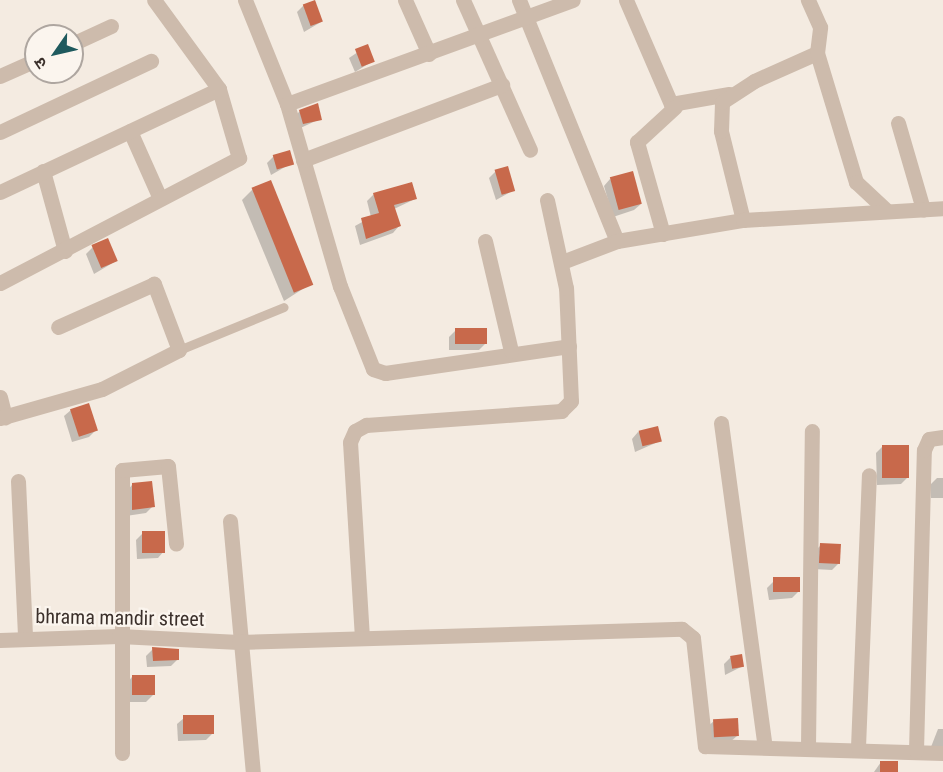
<!DOCTYPE html>
<html>
<head>
<meta charset="utf-8">
<style>
  body { margin:0 }
  #map { position:relative; width:943px; height:772px; overflow:hidden; background:#f4ebe1; font-family:"Roboto Condensed","Noto Sans Devanagari",sans-serif }
  div>[style] { position:absolute }
  .shadow>* { inset:0; background:#0003 }
  .building>* { inset:0; background:#c8694b; transform-origin:0 0 }
  .service>* { height:9px; margin:-4.5px; padding:0 4.5px; transform-origin:4.5px; border-radius:4.5px; background:#cdbbac }
  .minor>* { height:15px; margin:-7.5px; padding:0 7.5px; transform-origin:7.5px; border-radius:7.5px; background:#cdbbac }
  span { translate:-50% -50%; white-space:nowrap; text-align:center; line-height:1.15; -webkit-text-stroke:4.5px #fbf5ee; paint-order:stroke }
  .street-label { font-size:20px; color:#3b302b }
  .north { position:absolute; left:24px; top:24px; width:60px; height:60px; box-sizing:border-box; background:#fbf5ee; border:2px solid #aea6a0; border-radius:50%; rotate:236deg; font-size:16px; font-weight:700; line-height:24px; text-align:center; color:#3b302b }
  .north::after { content:''; display:block; margin:auto; width:21px; height:27px; background:#1f5a5e; clip-path:polygon(50% 0,100% 100%,50% 72%,0 100%) }
</style>
</head>
<body>
<div id="map">
  <div class="shadow">
    <div style="clip-path:polygon(304px 5px,321px 22px,304px 32px,297px 12px)"></div>
    <div style="clip-path:polygon(367px 46px,373px 61px,355px 72px,349px 58px)"></div>
    <div style="clip-path:polygon(300px 111px,320px 119px,296px 130px,293px 118px)"></div>
    <div style="clip-path:polygon(274px 156px,292px 163px,271px 175px,267px 163px)"></div>
    <div style="clip-path:polygon(496px 171px,514px 190px,496px 200px,489px 178px)"></div>
    <div style="clip-path:polygon(610px 179px,641px 204px,634px 210px,613px 217px,604px 186px)"></div>
    <div style="clip-path:polygon(253px 189px,312px 283px,284px 301px,242px 200px)"></div>
    <div style="clip-path:polygon(374px 194px,415px 199px,394px 209px,399px 226px,393px 233px,360px 245px,355px 226px,371px 217px,367px 201px)"></div>
    <div style="clip-path:polygon(93px 247px,116px 261px,94px 274px,86px 254px)"></div>
    <div style="clip-path:polygon(456px 330px,486px 343px,479px 350px,449px 350px,449px 337px)"></div>
    <div style="clip-path:polygon(71px 410px,96px 430px,89px 437px,72px 442px,64px 416px)"></div>
    <div style="clip-path:polygon(638px 432px,660px 441px,635px 452px,632px 439px)"></div>
    <div style="clip-path:polygon(883px 446px,907px 478px,901px 484px,877px 485px,876px 453px)"></div>
    <div style="clip-path:polygon(937px 478px,943px 478px,943px 498px,931px 498px,930px 485px)"></div>
    <div style="clip-path:polygon(132px 485px,153px 506px,146px 513px,126px 516px,126px 492px)"></div>
    <div style="clip-path:polygon(143px 533px,164px 551px,158px 558px,137px 559px,136px 540px)"></div>
    <div style="clip-path:polygon(821px 545px,839px 563px,832px 570px,814px 569px,814px 552px)"></div>
    <div style="clip-path:polygon(774px 581px,799px 591px,792px 598px,769px 600px,767px 588px)"></div>
    <div style="clip-path:polygon(153px 649px,178px 659px,171px 666px,147px 667px,146px 656px)"></div>
    <div style="clip-path:polygon(731px 657px,743px 666px,725px 675px,724px 664px)"></div>
    <div style="clip-path:polygon(132px 677px,153px 695px,146px 702px,126px 702px,126px 684px)"></div>
    <div style="clip-path:polygon(184px 718px,213px 733px,206px 740px,178px 741px,177px 724px)"></div>
    <div style="clip-path:polygon(714px 721px,737px 736px,730px 742px,708px 743px,707px 727px)"></div>
    <div style="clip-path:polygon(938px 729px,943px 729px,943px 747px,931px 747px)"></div>
    <div style="clip-path:polygon(881px 762px,896px 772px,874px 772px)"></div>
  </div>
  <div class="building">
    <div style="left:315px;top:0;width:23px;height:13px;rotate:70deg"></div>
    <div style="left:368px;top:44px;width:19px;height:14px;rotate:69deg"></div>
    <div style="clip-path:polygon(318px 103px,322px 120px,303px 124px,299px 110px)"></div>
    <div style="left:290px;top:150px;width:15px;height:18px;rotate:74deg"></div>
    <div style="left:508px;top:166px;width:26px;height:14px;rotate:74deg"></div>
    <div style="left:633px;top:171px;width:34px;height:24px;rotate:75deg"></div>
    <div style="left:271px;top:180px;width:113px;height:21px;rotate:68deg"></div>
    <div style="clip-path:polygon(412px 182px,417px 199px,394px 205px,401px 226px,366px 239px,361px 218px,379px 213px,373px 193px)"></div>
    <div style="left:108px;top:238px;width:25px;height:18px;rotate:67deg"></div>
    <div style="left:487px;top:328px;width:16px;height:32px;rotate:90deg"></div>
    <div style="left:89px;top:403px;width:29px;height:20px;rotate:72deg"></div>
    <div style="left:658px;top:426px;width:16px;height:20px;rotate:76deg"></div>
    <div style="left:882px;top:445px;width:27px;height:33px"></div>
    <div style="clip-path:polygon(152px 481px,155px 507px,132px 510px,132px 483px)"></div>
    <div style="left:142px;top:531px;width:23px;height:22px"></div>
    <div style="left:820px;top:543px;width:21px;height:20px;rotate:3deg"></div>
    <div style="left:800px;top:577px;width:15px;height:27px;rotate:90deg"></div>
    <div style="clip-path:polygon(152px 647px,179px 649px,179px 660px,153px 661px)"></div>
    <div style="left:742px;top:654px;width:13px;height:12px;rotate:81deg"></div>
    <div style="left:132px;top:675px;width:23px;height:20px"></div>
    <div style="left:214px;top:715px;width:19px;height:31px;rotate:90deg"></div>
    <div style="left:738px;top:718px;width:18px;height:25px;rotate:87deg"></div>
    <div style="left:880px;top:761px;width:18px;height:11px"></div>
  </div>
  <div class="service">
    <div style="left:179px;top:350px;width:113px;rotate:-22.3deg"></div>
  </div>
  <div class="minor">
    <div style="left:245px;top:0;width:112px;rotate:68deg"></div>
    <div style="left:287px;top:104px;width:190px;rotate:73.8deg"></div>
    <div style="left:340px;top:286px;width:89px;rotate:68.3deg"></div>
    <div style="left:373px;top:369px;width:13px;rotate:18deg"></div>
    <div style="left:385px;top:373px;width:186px;rotate:-8.3deg"></div>
    <div style="left:405px;top:0;width:59px;rotate:66deg"></div>
    <div style="left:463px;top:0;width:164px;rotate:65.9deg"></div>
    <div style="left:519px;top:0;width:260px;rotate:67.9deg"></div>
    <div style="left:626px;top:0;width:113px;rotate:66.6deg"></div>
    <div style="left:671px;top:104px;width:59px;rotate:-9.8deg"></div>
    <div style="left:72px;top:44px;width:43px;rotate:-24.8deg"></div>
    <div style="left:817px;top:53px;width:135px;rotate:73.2deg"></div>
    <div style="left:856px;top:182px;width:41px;rotate:43deg"></div>
    <div style="left:0;top:76px;width:39px;rotate:-24deg"></div>
    <div style="left:287px;top:104px;width:304px;rotate:-20deg"></div>
    <div style="left:898px;top:123px;width:90px;rotate:73.8deg"></div>
    <div style="left:130px;top:131px;width:71px;rotate:66deg"></div>
    <div style="left:0;top:132px;width:167px;rotate:-25.2deg"></div>
    <div style="left:303px;top:160px;width:213px;rotate:-20.7deg"></div>
    <div style="left:43px;top:171px;width:83px;rotate:74.6deg"></div>
    <div style="left:0;top:192px;width:242px;rotate:-25.2deg"></div>
    <div style="left:743px;top:220px;width:92px;rotate:-103.9deg"></div>
    <div style="left:721px;top:131px;width:29px;rotate:-88deg"></div>
    <div style="left:722px;top:102px;width:38px;rotate:-33deg"></div>
    <div style="left:754px;top:81px;width:69px;rotate:-24deg"></div>
    <div style="left:817px;top:53px;width:26px;rotate:-83deg"></div>
    <div style="left:820px;top:27px;width:30px;rotate:-114deg"></div>
    <div style="left:663px;top:234px;width:96px;rotate:-105.8deg"></div>
    <div style="left:637px;top:142px;width:52px;rotate:-42.6deg"></div>
    <div style="left:485px;top:241px;width:113px;rotate:76.7deg"></div>
    <div style="left:562px;top:262px;width:59px;rotate:-20.9deg"></div>
    <div style="left:617px;top:241px;width:128px;rotate:-9.5deg"></div>
    <div style="left:743px;top:220px;width:200px;rotate:-3.4deg"></div>
    <div style="left:0;top:283px;width:270px;rotate:-27.6deg"></div>
    <div style="left:239px;top:158px;width:72px;rotate:-106.2deg"></div>
    <div style="left:219px;top:89px;width:110px;rotate:-126.1deg"></div>
    <div style="left:0;top:397px;width:21px;rotate:76deg"></div>
    <div style="left:0;top:418px;width:106px;rotate:-15.9deg"></div>
    <div style="left:102px;top:389px;width:86px;rotate:-26.9deg"></div>
    <div style="left:179px;top:350px;width:71px;rotate:-110.7deg"></div>
    <div style="left:154px;top:284px;width:105px;rotate:155.9deg"></div>
    <div style="left:721px;top:423px;width:327px;rotate:82.3deg"></div>
    <div style="left:18px;top:481px;width:157px;rotate:87.4deg"></div>
    <div style="left:230px;top:521px;width:252px;rotate:84.8deg"></div>
    <div style="left:362px;top:638px;width:196px;rotate:-93.5deg"></div>
    <div style="left:350px;top:442px;width:12px;rotate:-66deg"></div>
    <div style="left:355px;top:431px;width:13px;rotate:-29deg"></div>
    <div style="left:366px;top:425px;width:196px;rotate:-4.1deg"></div>
    <div style="left:561px;top:411px;width:14px;rotate:-45deg"></div>
    <div style="left:571px;top:401px;width:113px;rotate:-92.5deg"></div>
    <div style="left:566px;top:288px;width:90px;rotate:-102.2deg"></div>
    <div style="left:0;top:640px;width:119px;rotate:-1.9deg"></div>
    <div style="left:119px;top:636px;width:120px;rotate:2.9deg"></div>
    <div style="left:239px;top:642px;width:443px;rotate:-1.7deg"></div>
    <div style="left:682px;top:629px;width:14px;rotate:39deg"></div>
    <div style="left:693px;top:638px;width:109px;rotate:83.7deg"></div>
    <div style="left:705px;top:746px;width:238px;rotate:1.7deg"></div>
    <div style="left:808px;top:746px;width:315px;rotate:-89.3deg"></div>
    <div style="left:858px;top:747px;width:272px;rotate:-87.7deg"></div>
    <div style="left:916px;top:751px;width:301px;rotate:-88.5deg"></div>
    <div style="left:924px;top:450px;width:12px;rotate:-66deg"></div>
    <div style="left:929px;top:439px;width:14px;rotate:-8deg"></div>
    <div style="left:122px;top:753px;width:283px;rotate:-90deg"></div>
    <div style="left:122px;top:470px;width:46px;rotate:-5deg"></div>
    <div style="left:168px;top:466px;width:78px;rotate:84.1deg"></div>
  </div>
  <div class="street-label">
    <span style="left:120px;top:618px;rotate:1deg">bhrama mandir street</span>
  </div>
  <div class="north">उ</div>
</div>
</body>
</html>
